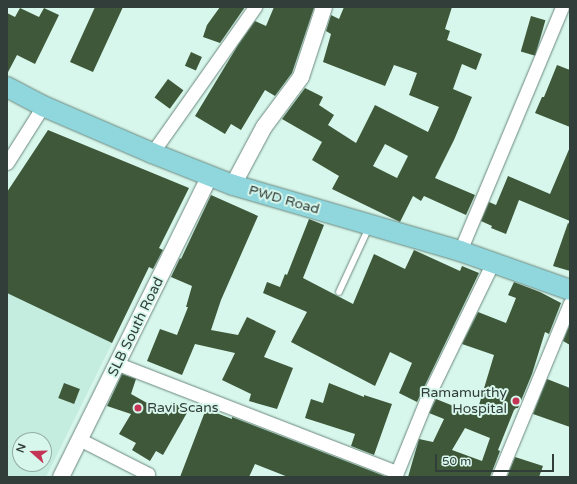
<!DOCTYPE html>
<html>
<head>
<meta charset="utf-8">
<style>
  body { margin:0 }
  #map { position:relative; width:577px; height:484px; overflow:hidden; background:#d8f7ec; font-family:"Varela Round",sans-serif }
  div>[style] { position:absolute }
  .built>* { inset:0; background:#c4ecdf }
  .building>* { inset:0; background:#3e5839; transform-origin:0 0 }
  .roads { filter:drop-shadow(0 0 1px #6a877d) drop-shadow(0 0 1px #6a877d) }
  .service>* { height:6px; margin:-3px; padding:0 3px; transform-origin:3px; border-radius:3px; background:#fff }
  .minor>* { height:13px; margin:-6.5px; padding:0 6.5px; transform-origin:6.5px; border-radius:6.5px; background:#fff }
  .tertiary>* { height:16px; margin:-8px; padding:0 8px; transform-origin:8px; border-radius:8px; background:#fff }
  .primary>* { height:20px; margin:-10px; padding:0 10px; transform-origin:10px; border-radius:10px; background:#8fd6dd }
  .dots>* { width:11px; height:11px; translate:-50% -50%; box-sizing:border-box; border:2px solid #d8f7ec; border-radius:50% }
  span { translate:-50% -50%; white-space:nowrap; text-align:center; line-height:1.15; -webkit-text-stroke:4px #d8f7ec; paint-order:stroke }
  .street-label { font-size:14px; color:#313e39 }
  .poi-label { font-size:14px; color:#313e39 }
  .right { translate:-100% -50%; text-align:right }
  .left { translate:0 -50%; text-align:left }
  .frame { position:absolute; inset:0; border:8px solid #313e39; pointer-events:none }
  .north { position:absolute; left:12px; top:432px; width:40px; height:40px; box-sizing:border-box; background:#d8f7ec; border:1px solid #95ada4; border-radius:50%; rotate:290deg; font-size:11px; font-weight:700; line-height:16px; text-align:center; color:#313e39 }
  .north::after { content:''; display:block; margin:auto; width:14px; height:18px; background:#c43454; clip-path:polygon(50% 0,100% 100%,50% 72%,0 100%) }
  .scale { position:absolute; left:435px; top:454px; width:119px; height:18px; box-sizing:border-box; border:2px solid #313e39; border-top:0; padding-left:5px; font-size:12px; line-height:14px; white-space:nowrap; color:#313e39; -webkit-text-stroke:3px #d8f7ec; paint-order:stroke }
</style>
</head>
<body>
<div id="map">
  <div class="built">
    <div style="clip-path:polygon(evenodd,7px 293px,112px 343px,46px 477px,7px 477px,7px 293px,20px 440px,44px 440px,44px 464px,20px 464px,20px 440px)"></div>
  </div>
  <div class="building">
    <div style="clip-path:polygon(95px 7px,123px 7px,93px 72px,70px 62px)"></div>
    <div style="clip-path:polygon(220px 7px,245px 7px,220px 43px,203px 37px,207px 25px)"></div>
    <div style="clip-path:polygon(274px 7px,314px 8px,292px 73px,275px 96px,265px 90px,241px 130px,231px 124px,225px 134px,195px 116px,238px 45px,255px 21px,266px 26px)"></div>
    <div style="clip-path:polygon(evenodd,344px 7px,452px 7px,445px 29px,450px 31px,447px 40px,482px 54px,476px 70px,462px 64px,453px 89px,472px 97px,454px 140px,435px 178px,475px 195px,466px 215px,424px 196px,421px 201px,413px 196px,400px 222px,332px 189px,339px 176px,312px 160px,322px 142px,282px 119px,305px 88px,323px 97px,319px 105px,334px 115px,328px 125px,356px 143px,375px 105px,428px 132px,439px 107px,409px 95px,417px 73px,394px 65px,385px 86px,323px 62px,331px 34px,326px 31px,331px 15px,339px 19px,344px 7px,385px 144px,408px 156px,397px 178px,373px 166px,385px 144px)"></div>
    <div style="clip-path:polygon(20px 8px,39px 17px,44px 8px,59px 15px,35px 64px,17px 55px,7px 74px,7px 13px,15px 17px)"></div>
    <div style="left:531px;top:16px;width:15px;height:37px;rotate:16deg"></div>
    <div style="left:191px;top:52px;width:12px;height:15px;rotate:24deg"></div>
    <div style="clip-path:polygon(557px 65px,570px 70px,570px 127px,535px 113px,542px 97px,544px 97px)"></div>
    <div style="left:168px;top:79px;width:19px;height:23px;rotate:36deg"></div>
    <div style="clip-path:polygon(48px 130px,189px 188px,159px 248px,163px 250px,153px 269px,149px 267px,112px 343px,7px 293px,7px 192px)"></div>
    <div style="clip-path:polygon(570px 147px,570px 221px,519px 200px,506px 234px,491px 228px,492px 226px,481px 221px,489px 202px,496px 205px,508px 176px,550px 194px)"></div>
    <div style="clip-path:polygon(211px 195px,258px 216px,221px 300px,211px 330px,238px 335px,247px 317px,276px 331px,264px 357px,293px 368px,277px 409px,249px 401px,251px 394px,222px 380px,235px 353px,195px 344px,182px 375px,147px 361px,160px 329px,177px 335px,188px 307px,186px 307px,192px 286px,171px 277px,180px 258px,181px 259px)"></div>
    <div style="clip-path:polygon(309px 219px,324px 225px,303px 278px,353px 304px,374px 254px,405px 269px,414px 250px,460px 271px,462px 266px,479px 273px,417px 402px,399px 393px,412px 363px,390px 352px,375px 386px,291px 342px,307px 312px,263px 293px,267px 282px,280px 287px,285px 274px,287px 275px)"></div>
    <div style="clip-path:polygon(568px 223px,570px 224px,570px 271px,553px 266px)"></div>
    <div style="clip-path:polygon(evenodd,514px 282px,540px 292px,561px 303px,549px 334px,545px 332px,532px 374px,518px 408px,516px 408px,514px 410px,498px 450px,500px 451px,490px 477px,408px 477px,419px 439px,433px 442px,444px 419px,429px 413px,436px 399px,476px 415px,494px 355px,462px 344px,478px 312px,506px 323px,516px 298px,508px 295px,514px 282px,465px 428px,490px 438px,482px 461px,452px 450px,465px 428px)"></div>
    <div style="clip-path:polygon(570px 324px,570px 345px,563px 341px)"></div>
    <div style="clip-path:polygon(122px 374px,136px 379px,131px 394px,165px 413px,172px 402px,188px 411px,163px 455px,156px 451px,150px 461px,132px 450px,136px 443px,119px 434px,131px 414px,107px 406px)"></div>
    <div style="clip-path:polygon(547px 379px,570px 388px,570px 427px,533px 414px)"></div>
    <div style="left:64px;top:383px;width:17px;height:16px;rotate:21deg"></div>
    <div style="clip-path:polygon(329px 383px,364px 397px,364px 395px,392px 404px,374px 455px,351px 446px,355px 434px,305px 418px,311px 399px,323px 403px)"></div>
    <div style="clip-path:polygon(206px 409px,232px 419px,232px 417px,387px 477px,288px 477px,255px 464px,249px 477px,180px 477px)"></div>
    <div style="clip-path:polygon(515px 457px,543px 466px,539px 477px,507px 477px)"></div>
  </div>
  <div class="roads">
    <div class="service">
      <div style="left:339px;top:292px;width:72px;rotate:-65.2deg"></div>
    </div>
    <div class="minor">
      <div style="left:152px;top:153px;width:179px;rotate:-54.8deg"></div>
      <div style="left:7px;top:163px;width:67px;rotate:-57.7deg"></div>
      <div style="left:460px;top:251px;width:264px;rotate:-67.3deg"></div>
      <div style="left:118px;top:364px;width:298px;rotate:21.2deg"></div>
      <div style="left:79px;top:439px;width:77px;rotate:26.9deg"></div>
      <div style="left:148px;top:474px;width:3px;rotate:108deg"></div>
      <div style="left:395px;top:477px;width:85px;rotate:-67.9deg"></div>
      <div style="left:427px;top:398px;width:151px;rotate:-64.1deg"></div>
      <div style="left:498px;top:477px;width:188px;rotate:-67.5deg"></div>
    </div>
    <div class="tertiary">
      <div style="left:233px;top:185px;width:66px;rotate:-61.9deg"></div>
      <div style="left:264px;top:127px;width:62px;rotate:-53.5deg"></div>
      <div style="left:301px;top:77px;width:74px;rotate:-71.8deg"></div>
      <div style="left:61px;top:477px;width:336px;rotate:-63.7deg"></div>
    </div>
    <div class="primary">
      <div style="left:7px;top:87px;width:41px;rotate:27.8deg"></div>
      <div style="left:43px;top:106px;width:119px;rotate:23.3deg"></div>
      <div style="left:152px;top:153px;width:87px;rotate:21.6deg"></div>
      <div style="left:233px;top:185px;width:236px;rotate:16.2deg"></div>
      <div style="left:460px;top:251px;width:117px;rotate:19.5deg"></div>
    </div>
  </div>
  <div class="dots">
    <div style="left:516px;top:401px;background:#c43454"></div>
    <div style="left:138px;top:408px;background:#c43454"></div>
  </div>
  <div class="street-label">
    <span style="left:284px;top:200px;rotate:16deg">PWD Road</span>
    <span style="left:136px;top:327px;rotate:-64deg">SLB South Road</span>
  </div>
  <div class="poi-label">
    <span class="right" style="left:507px;top:401px">Ramamurthy<br>Hospital</span>
    <span class="left" style="left:147px;top:408px">Ravi Scans</span>
  </div>
  <div class="frame"></div>
  <div class="north">N</div>
  <div class="scale">50 m</div>
</div>
</body>
</html>
